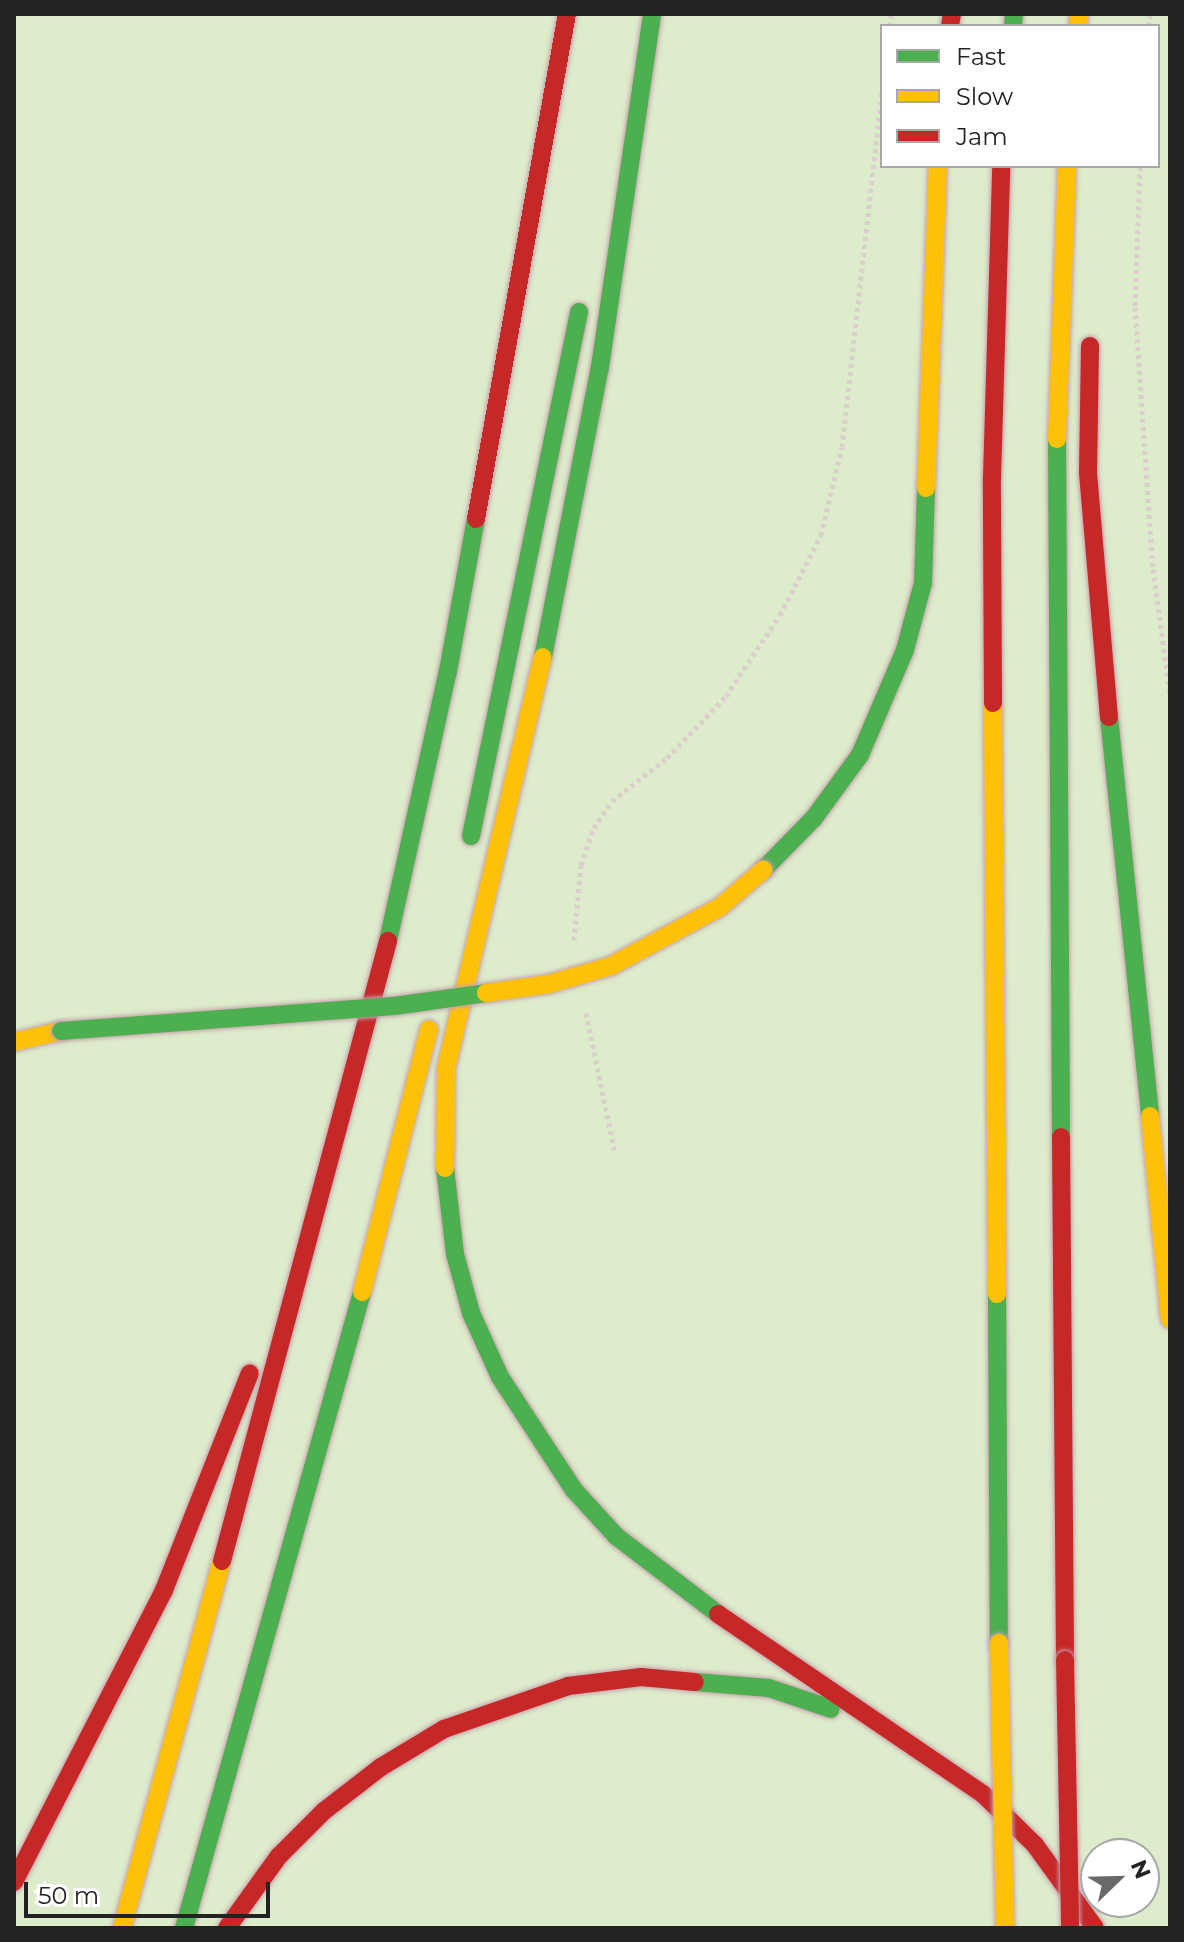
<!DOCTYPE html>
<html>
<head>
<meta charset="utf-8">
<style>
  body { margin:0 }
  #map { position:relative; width:1184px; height:1942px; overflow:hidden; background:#f0eeeb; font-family:Montserrat,sans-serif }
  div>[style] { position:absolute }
  .grass>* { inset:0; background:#ddeccb }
  .path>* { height:5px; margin-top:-2.5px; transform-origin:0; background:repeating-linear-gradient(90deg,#dccecd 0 4px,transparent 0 8px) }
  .roads { filter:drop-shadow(0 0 2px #c5a2ac) drop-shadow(0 0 2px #c5a2ac) }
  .fast>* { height:18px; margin:-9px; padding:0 9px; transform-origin:9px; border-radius:9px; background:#4caf50 }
  .slow>* { height:18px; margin:-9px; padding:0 9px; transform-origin:9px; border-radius:9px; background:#ffc107 }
  .jam>* { height:18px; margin:-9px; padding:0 9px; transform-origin:9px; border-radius:9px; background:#c62828 }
  .bridges { filter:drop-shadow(0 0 2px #c5a2ac) drop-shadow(0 0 2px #c5a2ac) }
  .fast-bridge>* { height:18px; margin:-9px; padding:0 9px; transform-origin:9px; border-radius:9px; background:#4caf50 }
  .slow-bridge>* { height:18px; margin:-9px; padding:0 9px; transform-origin:9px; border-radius:9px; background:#ffc107 }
  .jam-bridge>* { height:18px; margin:-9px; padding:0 9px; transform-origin:9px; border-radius:9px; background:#c62828 }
  span { translate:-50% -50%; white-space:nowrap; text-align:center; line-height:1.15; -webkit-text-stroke:7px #fff; paint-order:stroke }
  .frame { position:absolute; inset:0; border:16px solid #222; pointer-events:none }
  .legend { position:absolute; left:880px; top:24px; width:280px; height:144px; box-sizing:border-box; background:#fff; border:2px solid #a7a7a7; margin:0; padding:10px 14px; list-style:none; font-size:24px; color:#222 }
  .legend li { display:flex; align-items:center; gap:16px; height:40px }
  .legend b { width:40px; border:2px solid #a7a7a7 }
  .north { position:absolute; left:1080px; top:1838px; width:80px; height:80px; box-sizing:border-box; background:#fff; border:2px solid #a7a7a7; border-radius:50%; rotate:67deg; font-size:22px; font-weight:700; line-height:32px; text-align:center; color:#222 }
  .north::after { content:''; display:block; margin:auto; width:28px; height:36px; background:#6a6968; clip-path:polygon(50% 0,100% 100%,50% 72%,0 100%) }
  .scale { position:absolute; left:24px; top:1882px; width:246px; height:36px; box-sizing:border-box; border:4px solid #222; border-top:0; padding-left:10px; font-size:24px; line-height:28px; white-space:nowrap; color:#222; -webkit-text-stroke:6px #fff; paint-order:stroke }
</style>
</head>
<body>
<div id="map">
  <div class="grass">
    <div style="clip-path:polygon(evenodd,14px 14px,1170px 14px,1170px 1928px,14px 1928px,14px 14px,882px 26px,1158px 26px,1158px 166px,882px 166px,882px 26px,14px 14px,1096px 1854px,1144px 1854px,1144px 1902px,1096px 1902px,1096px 1854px)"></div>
  </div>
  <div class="path">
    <div style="left:890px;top:26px;width:12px;rotate:-85deg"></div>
    <div style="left:1149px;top:26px;width:12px;rotate:-85deg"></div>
    <div style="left:1140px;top:166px;width:141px;rotate:92deg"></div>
    <div style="left:1135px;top:307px;width:263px;rotate:86.1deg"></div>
    <div style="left:1153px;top:569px;width:127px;rotate:82.3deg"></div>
    <div style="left:574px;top:940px;width:75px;rotate:-84.7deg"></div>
    <div style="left:581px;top:865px;width:39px;rotate:-71deg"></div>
    <div style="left:594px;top:828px;width:32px;rotate:-56deg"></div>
    <div style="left:612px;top:801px;width:70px;rotate:-38deg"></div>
    <div style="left:667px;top:758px;width:86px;rotate:-46.4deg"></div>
    <div style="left:726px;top:696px;width:97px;rotate:-56.3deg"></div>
    <div style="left:780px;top:615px;width:90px;rotate:-62.9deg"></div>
    <div style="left:821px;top:535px;width:90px;rotate:-76.6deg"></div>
    <div style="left:842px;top:447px;width:361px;rotate:-83.6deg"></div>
    <div style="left:586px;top:1013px;width:143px;rotate:78.3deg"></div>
  </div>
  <div class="roads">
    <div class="fast">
      <div style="left:1013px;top:26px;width:12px;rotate:-85deg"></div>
      <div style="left:1057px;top:439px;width:698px;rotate:89.67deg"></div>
      <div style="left:543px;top:657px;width:296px;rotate:-78.9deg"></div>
      <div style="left:600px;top:367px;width:357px;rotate:-81.6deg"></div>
      <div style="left:1109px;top:717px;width:401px;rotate:84.1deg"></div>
      <div style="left:471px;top:836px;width:535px;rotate:-78.35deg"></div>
      <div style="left:763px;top:870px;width:73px;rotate:-45.6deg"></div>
      <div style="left:814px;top:818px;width:78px;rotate:-53.9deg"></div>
      <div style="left:860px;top:755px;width:114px;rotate:-66.8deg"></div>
      <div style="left:905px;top:650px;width:69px;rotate:-75deg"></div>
      <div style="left:923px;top:583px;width:95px;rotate:-88.2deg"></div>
      <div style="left:388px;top:941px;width:277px;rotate:-77.5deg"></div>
      <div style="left:448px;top:671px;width:155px;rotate:-79.6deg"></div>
      <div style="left:445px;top:1168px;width:87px;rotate:83.4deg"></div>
      <div style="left:455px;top:1254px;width:61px;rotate:74.8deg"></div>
      <div style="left:471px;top:1313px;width:70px;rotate:65.6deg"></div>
      <div style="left:500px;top:1377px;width:135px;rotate:56.8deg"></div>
      <div style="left:574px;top:1490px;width:62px;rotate:47.6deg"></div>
      <div style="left:616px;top:1536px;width:128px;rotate:37.4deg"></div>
      <div style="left:997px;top:1294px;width:349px;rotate:89.7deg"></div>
      <div style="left:695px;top:1682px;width:74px;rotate:4.6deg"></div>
      <div style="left:769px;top:1688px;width:65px;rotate:18.7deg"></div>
      <div style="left:184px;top:1928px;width:660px;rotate:-74.36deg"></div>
    </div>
    <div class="slow">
      <div style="left:1078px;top:26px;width:12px;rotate:-85deg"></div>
      <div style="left:1057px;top:439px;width:273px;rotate:-87.9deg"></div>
      <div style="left:926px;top:488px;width:322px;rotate:-87.9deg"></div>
      <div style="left:993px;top:703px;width:591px;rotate:89.61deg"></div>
      <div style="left:14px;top:1042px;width:48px;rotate:-13.2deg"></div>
      <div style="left:1150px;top:1116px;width:204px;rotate:84.4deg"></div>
      <div style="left:445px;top:1168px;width:99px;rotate:-89.4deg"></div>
      <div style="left:446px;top:1069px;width:423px;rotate:-76.8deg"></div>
      <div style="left:362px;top:1292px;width:271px;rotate:-75.7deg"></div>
      <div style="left:122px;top:1928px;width:380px;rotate:-74.8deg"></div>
    </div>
    <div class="jam">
      <div style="left:950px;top:26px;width:12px;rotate:-81deg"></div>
      <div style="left:1090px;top:346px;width:127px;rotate:90.9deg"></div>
      <div style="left:1088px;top:473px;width:245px;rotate:85.1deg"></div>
      <div style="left:476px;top:519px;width:513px;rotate:-79.79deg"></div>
      <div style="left:993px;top:703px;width:225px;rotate:-90.3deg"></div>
      <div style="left:992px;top:478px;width:312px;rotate:-88.3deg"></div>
      <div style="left:1061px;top:1137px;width:523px;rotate:89.56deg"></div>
      <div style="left:222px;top:1561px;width:642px;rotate:-75.01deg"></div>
      <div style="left:718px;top:1614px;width:320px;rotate:34.2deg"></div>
      <div style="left:983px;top:1794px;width:73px;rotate:44.4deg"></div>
      <div style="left:1035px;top:1845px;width:102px;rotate:54.1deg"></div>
      <div style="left:14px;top:1882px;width:328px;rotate:-62.8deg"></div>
      <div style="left:164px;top:1590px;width:233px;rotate:-68.4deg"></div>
      <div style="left:227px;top:1928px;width:89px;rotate:-54.2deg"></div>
      <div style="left:279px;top:1856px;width:64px;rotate:-45deg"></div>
      <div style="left:324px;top:1811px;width:72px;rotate:-37.7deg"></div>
      <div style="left:381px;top:1767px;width:74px;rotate:-31.1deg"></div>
      <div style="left:444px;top:1729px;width:131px;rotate:-19.1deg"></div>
      <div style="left:568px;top:1686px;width:74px;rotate:-7deg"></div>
      <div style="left:641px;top:1677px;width:54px;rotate:5.3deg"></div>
    </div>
  </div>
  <div class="bridges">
    <div class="fast-bridge">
      <div style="left:61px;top:1031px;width:334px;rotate:-4.3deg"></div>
      <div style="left:394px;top:1006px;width:93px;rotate:-8deg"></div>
    </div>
    <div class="slow-bridge">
      <div style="left:486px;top:993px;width:64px;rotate:-8.1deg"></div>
      <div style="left:549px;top:984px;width:65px;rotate:-16.2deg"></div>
      <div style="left:611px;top:966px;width:124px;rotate:-28.4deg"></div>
      <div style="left:720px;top:907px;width:57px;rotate:-40.7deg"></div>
      <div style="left:999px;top:1643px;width:285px;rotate:88.8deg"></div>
    </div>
    <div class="jam-bridge">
      <div style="left:1065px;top:1660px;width:268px;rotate:88.9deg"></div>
    </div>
  </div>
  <div class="frame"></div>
  <ul class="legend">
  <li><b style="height:10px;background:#4caf50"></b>Fast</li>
  <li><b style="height:10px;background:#ffc107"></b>Slow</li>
  <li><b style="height:10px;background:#c62828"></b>Jam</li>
  </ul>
  <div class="north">N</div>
  <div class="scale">50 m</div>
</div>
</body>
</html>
